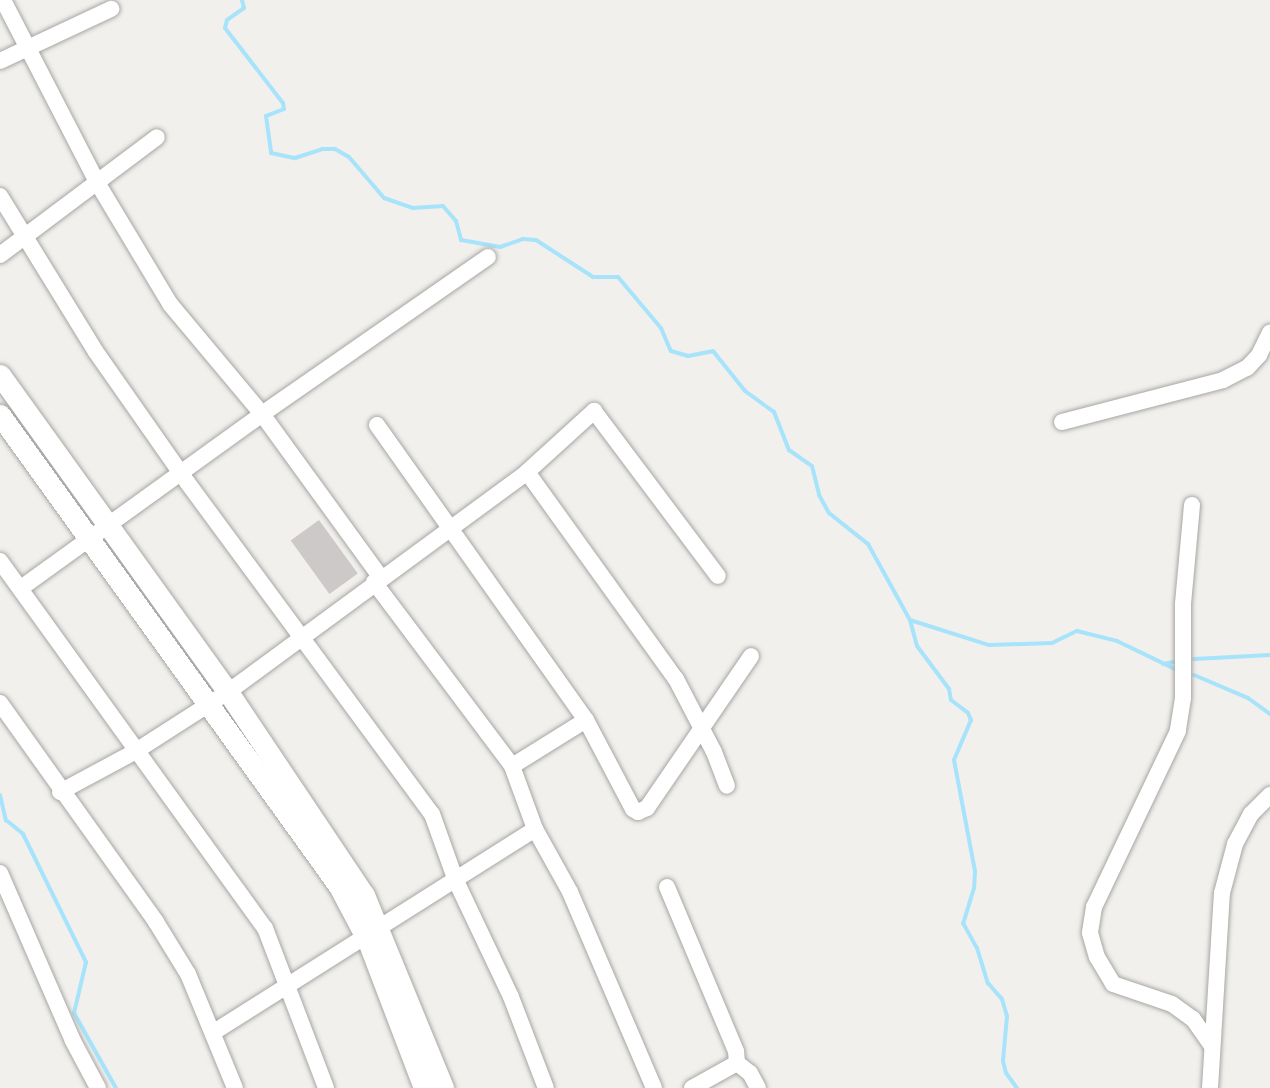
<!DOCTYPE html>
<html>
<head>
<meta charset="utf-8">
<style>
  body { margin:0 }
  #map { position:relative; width:1270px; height:1088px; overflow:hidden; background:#f1f0ed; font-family:Inter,sans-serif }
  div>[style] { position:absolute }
  .stream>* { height:4px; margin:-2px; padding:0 2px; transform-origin:2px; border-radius:2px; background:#a7e3fa }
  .building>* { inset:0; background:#ccc9c8; transform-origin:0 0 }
  .roads { filter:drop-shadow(0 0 2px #a7a6a3) drop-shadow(0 0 2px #a7a6a3) }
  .minor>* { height:16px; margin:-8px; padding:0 8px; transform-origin:8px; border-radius:8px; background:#fff }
  .major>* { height:21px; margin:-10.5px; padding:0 10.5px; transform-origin:10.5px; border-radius:10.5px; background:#fff }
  span { translate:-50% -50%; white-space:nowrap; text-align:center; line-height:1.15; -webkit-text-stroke:6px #f1f0ed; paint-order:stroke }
</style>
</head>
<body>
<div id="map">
  <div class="stream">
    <div style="left:242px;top:0;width:8px;rotate:76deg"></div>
    <div style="left:244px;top:8px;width:21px;rotate:145deg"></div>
    <div style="left:227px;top:20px;width:8px;rotate:104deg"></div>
    <div style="left:225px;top:28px;width:95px;rotate:52.3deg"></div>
    <div style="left:283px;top:103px;width:6px;rotate:81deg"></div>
    <div style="left:284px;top:109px;width:19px;rotate:159deg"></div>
    <div style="left:266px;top:116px;width:37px;rotate:82deg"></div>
    <div style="left:271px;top:153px;width:25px;rotate:12deg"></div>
    <div style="left:295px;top:158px;width:28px;rotate:-18deg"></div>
    <div style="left:322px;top:149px;width:13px"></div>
    <div style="left:335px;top:149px;width:16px;rotate:30deg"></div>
    <div style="left:349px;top:157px;width:54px;rotate:49.5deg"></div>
    <div style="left:384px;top:198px;width:31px;rotate:19deg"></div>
    <div style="left:413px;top:208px;width:30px;rotate:-4deg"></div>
    <div style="left:443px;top:206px;width:20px;rotate:49deg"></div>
    <div style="left:456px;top:221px;width:20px;rotate:75deg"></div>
    <div style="left:461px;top:240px;width:40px;rotate:10deg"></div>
    <div style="left:500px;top:247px;width:24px;rotate:-19deg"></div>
    <div style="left:523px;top:239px;width:13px;rotate:4deg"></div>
    <div style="left:536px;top:240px;width:68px;rotate:33deg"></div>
    <div style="left:593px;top:277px;width:25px"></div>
    <div style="left:618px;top:277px;width:67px;rotate:49.9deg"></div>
    <div style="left:661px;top:328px;width:25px;rotate:67deg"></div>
    <div style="left:671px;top:351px;width:18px;rotate:16deg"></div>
    <div style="left:688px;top:356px;width:25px;rotate:-11deg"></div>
    <div style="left:713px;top:351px;width:51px;rotate:51.3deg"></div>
    <div style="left:745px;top:391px;width:36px;rotate:36deg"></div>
    <div style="left:774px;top:412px;width:41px;rotate:68.5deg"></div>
    <div style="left:789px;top:450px;width:28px;rotate:35deg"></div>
    <div style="left:812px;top:466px;width:30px;rotate:76deg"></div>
    <div style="left:819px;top:495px;width:21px;rotate:61deg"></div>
    <div style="left:829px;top:513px;width:50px;rotate:38.5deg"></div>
    <div style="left:868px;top:544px;width:87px;rotate:61.1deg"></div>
    <div style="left:910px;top:620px;width:27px;rotate:75deg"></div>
    <div style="left:917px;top:646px;width:54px;rotate:53.3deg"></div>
    <div style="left:949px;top:689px;width:11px;rotate:80deg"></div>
    <div style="left:951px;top:700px;width:21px;rotate:37deg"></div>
    <div style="left:968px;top:713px;width:8px;rotate:67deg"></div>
    <div style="left:971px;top:720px;width:43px;rotate:113deg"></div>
    <div style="left:954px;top:760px;width:113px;rotate:79.3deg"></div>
    <div style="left:975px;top:871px;width:17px;rotate:93deg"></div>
    <div style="left:974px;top:888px;width:37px;rotate:107deg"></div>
    <div style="left:963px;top:923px;width:29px;rotate:61deg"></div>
    <div style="left:977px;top:948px;width:37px;rotate:73deg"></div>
    <div style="left:988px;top:983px;width:21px;rotate:49deg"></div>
    <div style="left:1002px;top:999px;width:18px;rotate:74deg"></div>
    <div style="left:1007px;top:1016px;width:45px;rotate:95.1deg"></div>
    <div style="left:1003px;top:1061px;width:12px;rotate:76deg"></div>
    <div style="left:1006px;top:1073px;width:19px;rotate:54deg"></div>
    <div style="left:910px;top:620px;width:83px;rotate:17.6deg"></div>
    <div style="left:989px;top:645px;width:63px;rotate:-1.8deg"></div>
    <div style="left:1052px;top:643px;width:28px;rotate:-26deg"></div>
    <div style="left:1077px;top:631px;width:41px;rotate:14deg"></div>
    <div style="left:1117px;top:641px;width:67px;rotate:25.8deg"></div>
    <div style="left:1194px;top:659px;width:76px;rotate:-3deg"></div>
    <div style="left:1163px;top:664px;width:11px;rotate:-10deg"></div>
    <div style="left:1194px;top:675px;width:59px;rotate:23.1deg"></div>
    <div style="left:1248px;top:698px;width:27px;rotate:36deg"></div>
    <div style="left:0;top:795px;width:26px;rotate:77deg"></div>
    <div style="left:6px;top:820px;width:22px;rotate:39deg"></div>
    <div style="left:23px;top:834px;width:143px;rotate:63.8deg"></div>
    <div style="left:86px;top:962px;width:52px;rotate:103.2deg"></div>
    <div style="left:74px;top:1013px;width:86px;rotate:60.8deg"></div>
  </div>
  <div class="building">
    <div style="left:319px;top:520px;width:66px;height:35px;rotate:54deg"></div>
  </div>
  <div class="roads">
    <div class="minor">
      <div style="left:3px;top:0;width:207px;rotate:62.7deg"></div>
      <div style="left:98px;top:184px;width:140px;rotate:59deg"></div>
      <div style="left:170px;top:304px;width:143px;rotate:50.1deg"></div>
      <div style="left:262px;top:414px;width:203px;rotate:54deg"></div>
      <div style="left:0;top:61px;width:123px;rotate:-25.1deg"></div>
      <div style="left:0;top:196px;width:183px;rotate:58.4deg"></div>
      <div style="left:96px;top:352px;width:159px;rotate:55deg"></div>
      <div style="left:187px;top:482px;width:413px;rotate:53.6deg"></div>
      <div style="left:432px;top:814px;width:71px;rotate:70.3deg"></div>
      <div style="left:456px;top:881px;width:128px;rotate:64.6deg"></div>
      <div style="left:511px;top:997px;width:97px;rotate:69deg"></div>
      <div style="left:0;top:255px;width:196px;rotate:-36.9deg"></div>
      <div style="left:1062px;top:422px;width:166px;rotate:-14.6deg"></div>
      <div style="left:1223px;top:380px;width:27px;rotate:-27deg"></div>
      <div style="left:1247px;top:368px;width:18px;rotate:-47deg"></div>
      <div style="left:1259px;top:355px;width:25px;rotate:-64deg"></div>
      <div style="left:377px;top:425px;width:362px;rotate:54.7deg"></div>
      <div style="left:586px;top:720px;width:87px;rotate:148.1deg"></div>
      <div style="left:527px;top:472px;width:255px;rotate:54.3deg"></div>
      <div style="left:676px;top:679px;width:82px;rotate:62.5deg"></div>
      <div style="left:714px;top:752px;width:36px;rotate:69deg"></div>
      <div style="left:1192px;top:505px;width:99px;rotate:95.2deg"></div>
      <div style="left:1183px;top:604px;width:94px;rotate:90deg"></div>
      <div style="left:1183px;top:698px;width:33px;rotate:99deg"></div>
      <div style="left:1178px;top:731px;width:195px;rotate:115.5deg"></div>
      <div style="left:1094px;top:907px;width:26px;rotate:99deg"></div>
      <div style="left:1090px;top:933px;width:25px;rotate:74deg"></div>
      <div style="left:1097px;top:957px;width:31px;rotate:59deg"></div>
      <div style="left:1113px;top:984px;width:62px;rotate:18.7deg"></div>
      <div style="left:1172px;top:1004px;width:26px;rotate:36deg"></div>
      <div style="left:1193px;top:1019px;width:33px;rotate:55deg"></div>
      <div style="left:0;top:561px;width:453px;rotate:54.2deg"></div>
      <div style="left:265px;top:928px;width:171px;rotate:69.1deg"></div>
      <div style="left:374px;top:582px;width:230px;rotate:53.1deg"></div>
      <div style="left:512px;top:766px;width:67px;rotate:69.9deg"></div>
      <div style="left:535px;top:829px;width:72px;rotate:60.9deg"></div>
      <div style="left:570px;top:892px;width:213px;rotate:66.8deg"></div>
      <div style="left:21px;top:588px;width:297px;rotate:-35.8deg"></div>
      <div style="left:262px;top:414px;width:275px;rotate:-34.8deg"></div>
      <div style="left:0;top:703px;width:269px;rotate:54.5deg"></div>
      <div style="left:156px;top:922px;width:61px;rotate:58.4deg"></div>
      <div style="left:188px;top:974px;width:123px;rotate:67.6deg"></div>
      <div style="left:586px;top:720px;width:101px;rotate:62.2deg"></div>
      <div style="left:633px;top:809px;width:6px;rotate:31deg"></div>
      <div style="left:638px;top:812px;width:10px;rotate:-24deg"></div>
      <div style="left:647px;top:808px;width:184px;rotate:-55.6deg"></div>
      <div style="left:60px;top:792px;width:86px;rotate:-28.3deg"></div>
      <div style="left:136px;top:751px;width:109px;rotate:-32.7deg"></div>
      <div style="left:228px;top:692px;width:371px;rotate:-36.3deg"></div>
      <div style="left:527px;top:472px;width:91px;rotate:-42.3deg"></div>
      <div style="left:594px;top:411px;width:206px;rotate:53.1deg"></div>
      <div style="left:0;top:873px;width:183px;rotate:66.5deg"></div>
      <div style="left:73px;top:1041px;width:53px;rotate:62deg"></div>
      <div style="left:667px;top:887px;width:178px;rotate:67.2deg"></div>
      <div style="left:736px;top:1051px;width:12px;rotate:85deg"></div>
      <div style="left:214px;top:1032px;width:380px;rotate:-32.3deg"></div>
      <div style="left:692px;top:1088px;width:51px;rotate:-29.1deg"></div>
      <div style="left:737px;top:1063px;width:16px;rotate:38deg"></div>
      <div style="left:750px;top:1073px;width:17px;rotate:62deg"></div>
      <div style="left:1210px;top:1088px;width:195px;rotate:-86.5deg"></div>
      <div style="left:1222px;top:893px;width:51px;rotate:-75.1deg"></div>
      <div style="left:1235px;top:844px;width:34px;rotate:-62deg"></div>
      <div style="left:1251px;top:814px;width:27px;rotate:-45deg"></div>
    </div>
    <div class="major">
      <div style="left:0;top:375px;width:390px;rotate:54.3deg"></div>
      <div style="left:228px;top:692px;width:244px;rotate:56.2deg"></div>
      <div style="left:364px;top:895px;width:209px;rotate:67.7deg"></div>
      <div style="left:0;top:415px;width:580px;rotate:54.26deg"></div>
      <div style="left:339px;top:886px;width:62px;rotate:62.2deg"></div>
      <div style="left:368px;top:941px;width:157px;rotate:69.1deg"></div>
    </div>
  </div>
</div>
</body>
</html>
